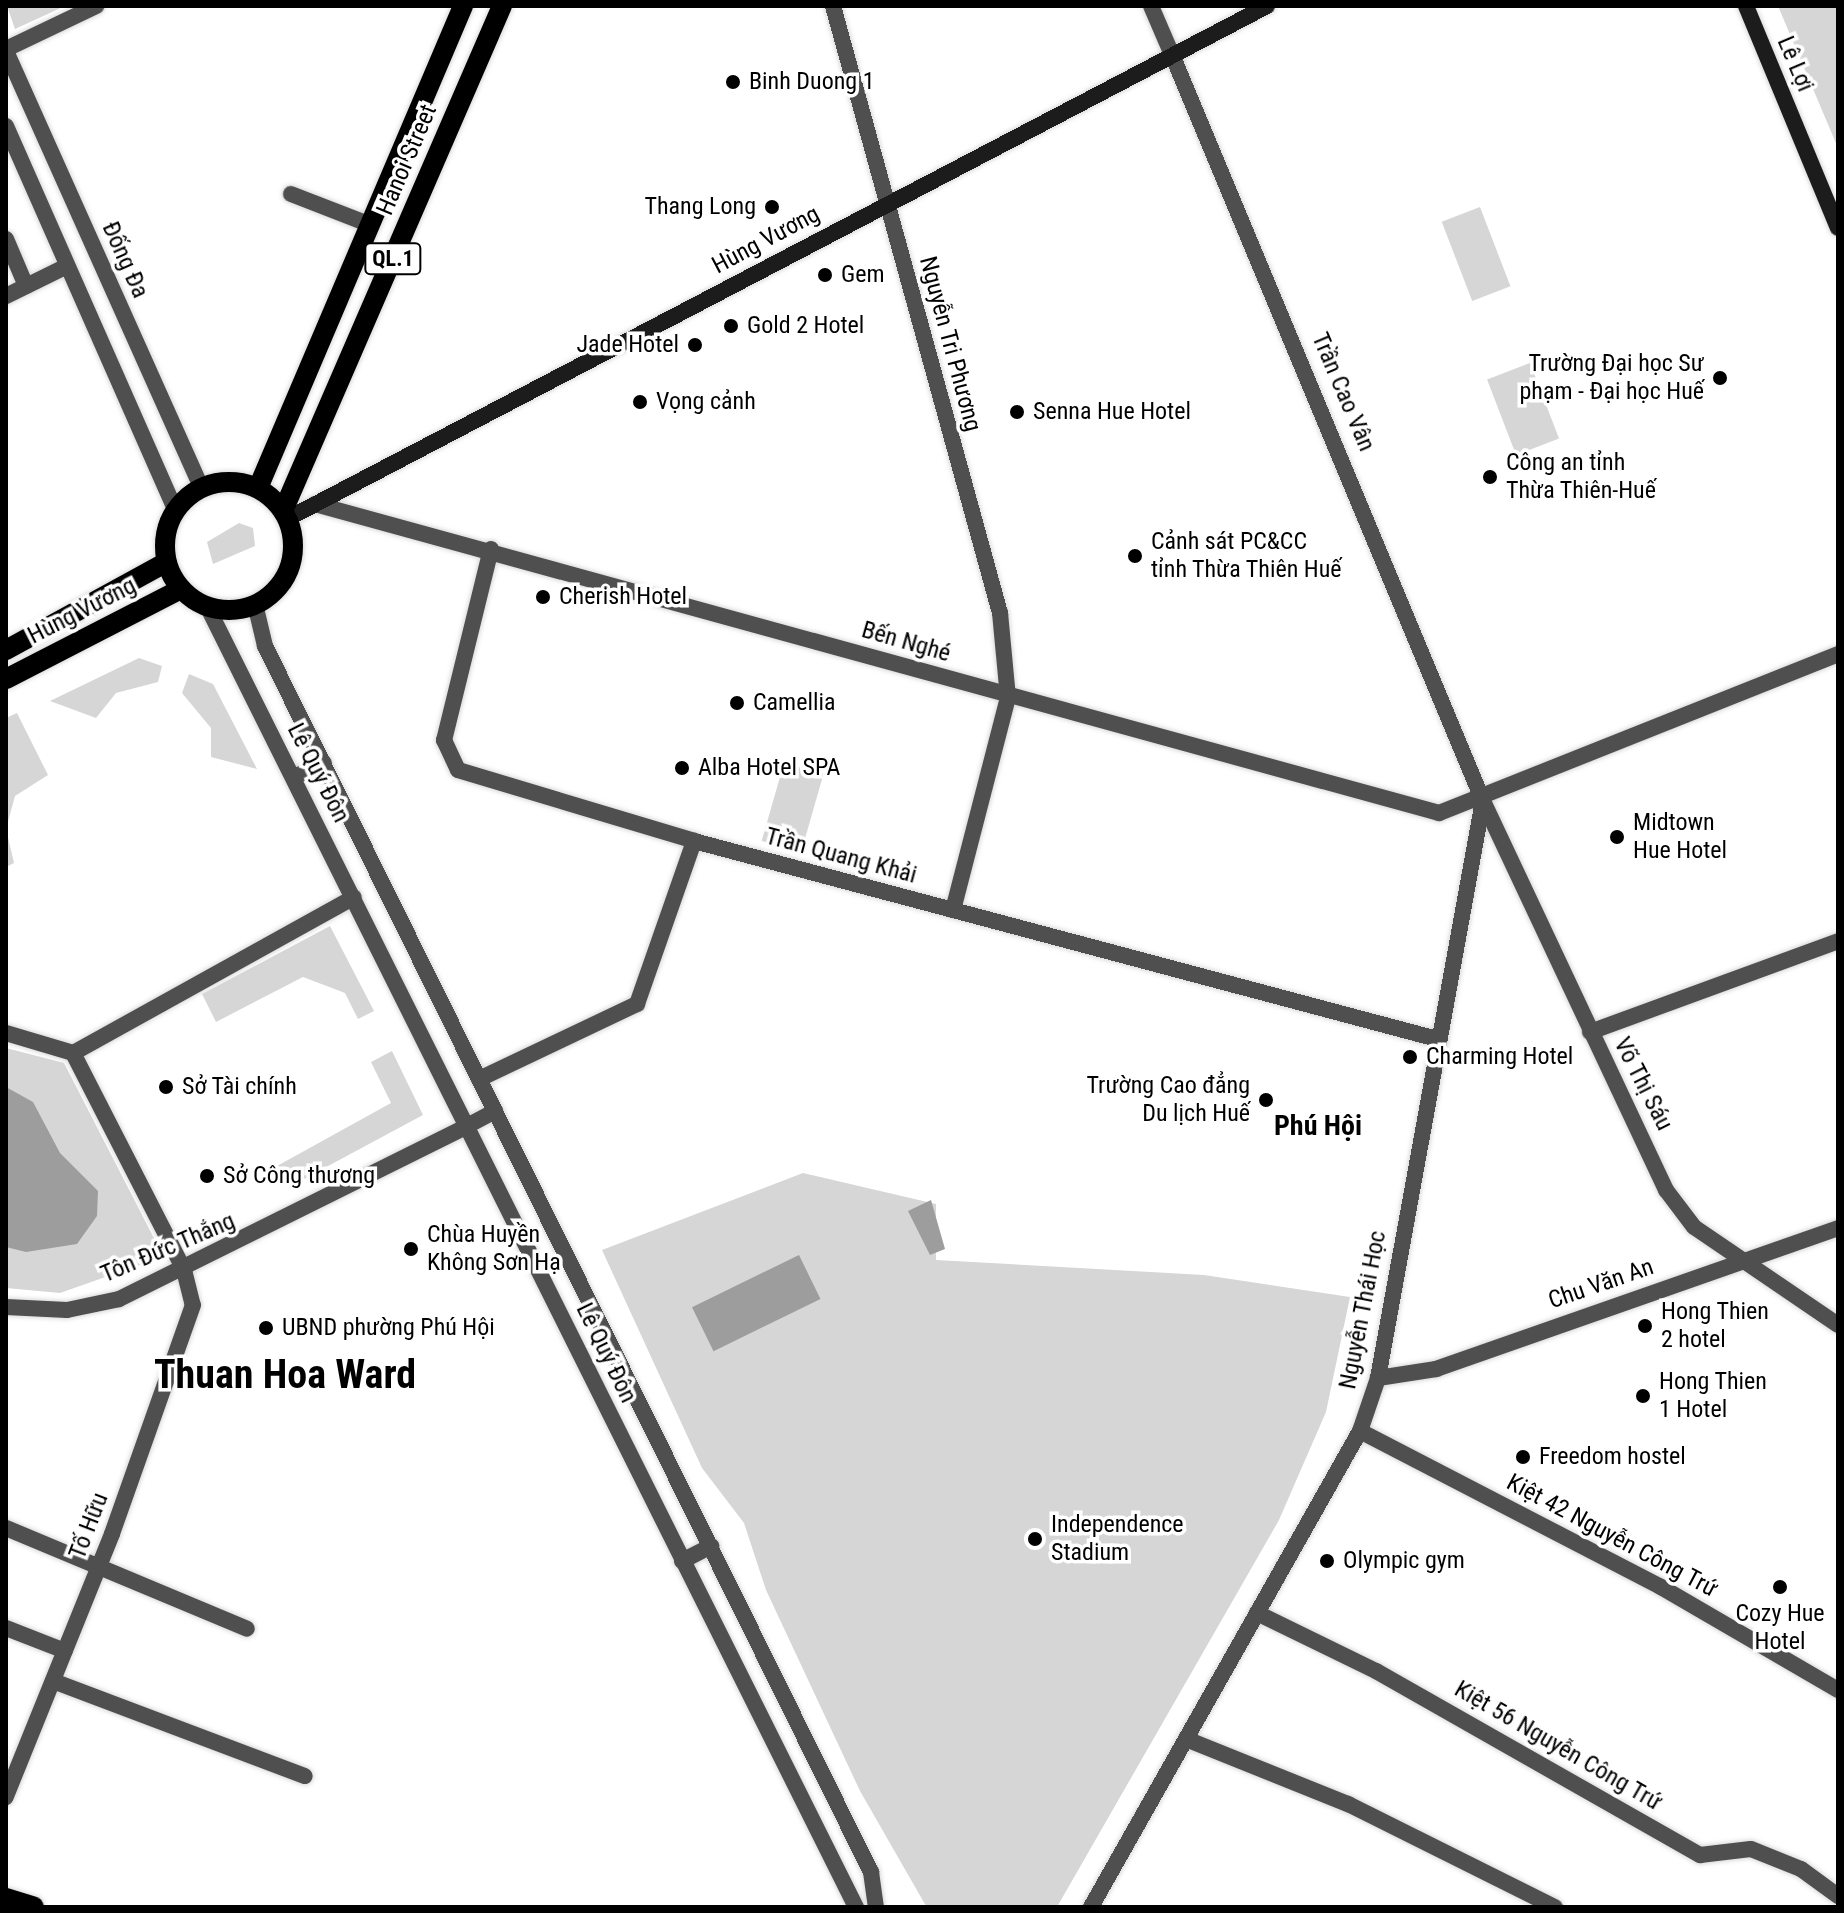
<!DOCTYPE html>
<html>
<head>
<meta charset="utf-8">
<style>
  body { margin:0 }
  #map { position:relative; width:1844px; height:1913px; overflow:hidden; background:#fff; font-family:"Roboto Condensed",sans-serif }
  div>[style] { position:absolute }
  .green>* { inset:0; background:#d6d6d6; transform-origin:0 0 }
  .water>* { inset:0; background:#9d9d9d; transform-origin:0 0 }
  .roads { filter:drop-shadow(0 0 2px #dbdbdb) drop-shadow(0 0 2px #dbdbdb) }
  .minor>* { height:16px; margin:-8px; padding:0 8px; transform-origin:8px; border-radius:8px; background:#4f4f4f }
  .tertiary>* { height:16px; margin:-8px; padding:0 8px; transform-origin:8px; border-radius:8px; background:#4f4f4f }
  .secondary>* { height:16px; margin:-8px; padding:0 8px; transform-origin:8px; border-radius:8px; background:#1c1c1c }
  .primary>* { height:20px; margin:-10px; padding:0 10px; transform-origin:10px; border-radius:10px; background:#000 }
  .primary>.ring { margin:-10px; padding:0; box-sizing:content-box; background:none; border:20px solid #000; border-radius:50% }
  .trunk>* { height:22px; margin:-11px; padding:0 11px; transform-origin:11px; border-radius:11px; background:#000 }
  .dots>* { width:22px; height:22px; translate:-50% -50%; box-sizing:border-box; border:4px solid #fff; border-radius:50% }
  span { translate:-50% -50%; white-space:nowrap; text-align:center; line-height:1.15; -webkit-text-stroke:7px #fff; paint-order:stroke }
  .shield-label span { padding:2px 6px; background:#fff; border:2px solid; border-radius:6px; -webkit-text-stroke-width:0 }
  .shield-label { font-size:22px; color:#000; font-weight:700 }
  .street-label { font-size:24px; color:#000 }
  .poi-label { font-size:24px; color:#000 }
  .left { translate:0 -50%; text-align:left }
  .right { translate:-100% -50%; text-align:right }
  .quarter-label { font-size:28px; color:#000; font-weight:700 }
  .town-label { font-size:40px; color:#000; font-weight:700 }
  .frame { position:absolute; inset:0; border:8px solid #000; pointer-events:none }
</style>
</head>
<body>
<div id="map">
  <div class="green">
    <div style="clip-path:polygon(7px 6px,65px 6px,15px 29px)"></div>
    <div style="clip-path:polygon(1778px 6px,1838px 6px,1838px 148px)"></div>
    <div style="left:1480px;top:207px;width:85px;height:41px;rotate:69deg"></div>
    <div style="left:1530px;top:363px;width:81px;height:46px;rotate:69deg"></div>
    <div style="clip-path:polygon(239px 523px,253px 528px,255px 546px,213px 564px,207px 542px)"></div>
    <div style="clip-path:polygon(139px 658px,162px 666px,158px 682px,116px 693px,96px 718px,50px 701px)"></div>
    <div style="clip-path:polygon(189px 674px,213px 684px,257px 769px,211px 757px,211px 728px,182px 693px)"></div>
    <div style="clip-path:polygon(17px 713px,48px 775px,15px 796px,6px 829px,14px 863px,6px 867px,6px 718px)"></div>
    <div style="left:784px;top:763px;width:41px;height:81px;rotate:16deg"></div>
    <div style="clip-path:polygon(330px 926px,374px 1011px,358px 1019px,345px 993px,303px 977px,216px 1022px,202px 994px)"></div>
    <div style="clip-path:polygon(6px 1048px,64px 1063px,158px 1246px,154px 1260px,60px 1293px,6px 1288px)"></div>
    <div style="clip-path:polygon(392px 1051px,423px 1115px,289px 1187px,277px 1166px,391px 1103px,371px 1062px)"></div>
    <div style="clip-path:polygon(803px 1173px,936px 1204px,936px 1260px,1204px 1275px,1350px 1297px,1326px 1412px,1279px 1520px,1057px 1907px,926px 1906px,860px 1791px,766px 1590px,744px 1523px,702px 1468px,602px 1250px)"></div>
  </div>
  <div class="water">
    <div style="clip-path:polygon(6px 1087px,33px 1102px,60px 1153px,98px 1191px,97px 1216px,77px 1244px,26px 1252px,6px 1247px)"></div>
    <div style="clip-path:polygon(931px 1200px,945px 1249px,930px 1255px,908px 1211px)"></div>
    <div style="left:799px;top:1255px;width:49px;height:119px;rotate:64deg"></div>
  </div>
  <div class="roads">
    <div class="minor">
      <div style="left:1151px;top:6px;width:56px;rotate:66.7deg"></div>
      <div style="left:6px;top:49px;width:100px;rotate:-25.5deg"></div>
      <div style="left:291px;top:194px;width:86px;rotate:21.2deg"></div>
      <div style="left:6px;top:239px;width:51px;rotate:66.9deg"></div>
      <div style="left:6px;top:296px;width:68px;rotate:-26.2deg"></div>
      <div style="left:315px;top:504px;width:1166px;rotate:15.37deg"></div>
      <div style="left:1439px;top:813px;width:430px;rotate:-21.7deg"></div>
      <div style="left:491px;top:549px;width:197px;rotate:103.8deg"></div>
      <div style="left:444px;top:740px;width:33px;rotate:65deg"></div>
      <div style="left:458px;top:770px;width:246px;rotate:16.7deg"></div>
      <div style="left:694px;top:841px;width:769px;rotate:14.92deg"></div>
      <div style="left:1483px;top:801px;width:430px;rotate:64.8deg"></div>
      <div style="left:1666px;top:1190px;width:46px;rotate:52.9deg"></div>
      <div style="left:1694px;top:1227px;width:174px;rotate:34.2deg"></div>
      <div style="left:953px;top:910px;width:220px;rotate:-75.5deg"></div>
      <div style="left:1590px;top:1032px;width:264px;rotate:-20.1deg"></div>
      <div style="left:6px;top:1033px;width:70px;rotate:16.6deg"></div>
      <div style="left:73px;top:1053px;width:244px;rotate:62.9deg"></div>
      <div style="left:184px;top:1270px;width:36px;rotate:76deg"></div>
      <div style="left:193px;top:1305px;width:243px;rotate:109.5deg"></div>
      <div style="left:112px;top:1534px;width:284px;rotate:112deg"></div>
      <div style="left:73px;top:1053px;width:321px;rotate:-29deg"></div>
      <div style="left:479px;top:1079px;width:175px;rotate:-25.4deg"></div>
      <div style="left:637px;top:1004px;width:173px;rotate:-70.7deg"></div>
      <div style="left:6px;top:1307px;width:61px;rotate:2.8deg"></div>
      <div style="left:67px;top:1310px;width:53px;rotate:-11.9deg"></div>
      <div style="left:119px;top:1299px;width:389px;rotate:-26.4deg"></div>
      <div style="left:1378px;top:1378px;width:59px;rotate:-8.8deg"></div>
      <div style="left:1436px;top:1369px;width:426px;rotate:-19.3deg"></div>
      <div style="left:1360px;top:1431px;width:339px;rotate:27.4deg"></div>
      <div style="left:1661px;top:1587px;width:205px;rotate:30.2deg"></div>
      <div style="left:6px;top:1528px;width:261px;rotate:22.7deg"></div>
      <div style="left:1257px;top:1613px;width:132px;rotate:26deg"></div>
      <div style="left:1376px;top:1671px;width:373px;rotate:29.6deg"></div>
      <div style="left:1700px;top:1855px;width:51px;rotate:-6.7deg"></div>
      <div style="left:1751px;top:1849px;width:54px;rotate:21.8deg"></div>
      <div style="left:1801px;top:1869px;width:46px;rotate:36.1deg"></div>
      <div style="left:6px;top:1628px;width:63px;rotate:21.3deg"></div>
      <div style="left:53px;top:1681px;width:269px;rotate:20.7deg"></div>
      <div style="left:1186px;top:1739px;width:175px;rotate:21.9deg"></div>
      <div style="left:1348px;top:1804px;width:231px;rotate:26.5deg"></div>
    </div>
    <div class="tertiary">
      <div style="left:833px;top:6px;width:630px;rotate:74.62deg"></div>
      <div style="left:1000px;top:613px;width:84px;rotate:84.6deg"></div>
      <div style="left:6px;top:51px;width:478px;rotate:65.9deg"></div>
      <div style="left:6px;top:126px;width:420px;rotate:66.2deg"></div>
      <div style="left:255px;top:604px;width:43px;rotate:76.6deg"></div>
      <div style="left:265px;top:646px;width:1368px;rotate:63.7deg"></div>
      <div style="left:871px;top:1872px;width:35px;rotate:82deg"></div>
      <div style="left:207px;top:606px;width:1454px;rotate:63.49deg"></div>
      <div style="left:294px;top:777px;width:33px;rotate:-25deg"></div>
      <div style="left:467px;top:1126px;width:32px;rotate:-28deg"></div>
      <div style="left:682px;top:1561px;width:33px;rotate:-27deg"></div>
      <div style="left:1091px;top:1907px;width:547px;rotate:-60.53deg"></div>
      <div style="left:1360px;top:1431px;width:56px;rotate:-71.2deg"></div>
      <div style="left:1378px;top:1378px;width:586px;rotate:-79.69deg"></div>
      <div style="left:1483px;top:801px;width:806px;rotate:-112.62deg"></div>
    </div>
    <div class="secondary">
      <div style="left:1746px;top:6px;width:240px;rotate:67.5deg"></div>
      <div style="left:287px;top:519px;width:1106px;rotate:-27.63deg"></div>
    </div>
    <div class="primary">
      <div class="ring" style="left:165px;top:482px;width:108px;height:108px"></div>
      <div style="left:258px;top:488px;width:524px;rotate:-66.96deg"></div>
      <div style="left:283px;top:511px;width:550px;rotate:-66.56deg"></div>
      <div style="left:6px;top:650px;width:183px;rotate:-28.7deg"></div>
      <div style="left:6px;top:679px;width:197px;rotate:-27.2deg"></div>
    </div>
    <div class="trunk">
      <div style="left:6px;top:1899px;width:28px;rotate:17deg"></div>
    </div>
  </div>
  <div class="dots">
    <div style="left:733px;top:82px;background:#000"></div>
    <div style="left:772px;top:207px;background:#000"></div>
    <div style="left:825px;top:275px;background:#000"></div>
    <div style="left:731px;top:326px;background:#000"></div>
    <div style="left:695px;top:345px;background:#000"></div>
    <div style="left:1720px;top:378px;background:#000"></div>
    <div style="left:640px;top:402px;background:#000"></div>
    <div style="left:1017px;top:412px;background:#000"></div>
    <div style="left:1490px;top:477px;background:#000"></div>
    <div style="left:1135px;top:556px;background:#000"></div>
    <div style="left:543px;top:597px;background:#000"></div>
    <div style="left:737px;top:703px;background:#000"></div>
    <div style="left:682px;top:768px;background:#000"></div>
    <div style="left:1617px;top:837px;background:#000"></div>
    <div style="left:1410px;top:1057px;background:#000"></div>
    <div style="left:166px;top:1087px;background:#000"></div>
    <div style="left:1266px;top:1100px;background:#000"></div>
    <div style="left:207px;top:1176px;background:#000"></div>
    <div style="left:411px;top:1249px;background:#000"></div>
    <div style="left:1645px;top:1326px;background:#000"></div>
    <div style="left:266px;top:1328px;background:#000"></div>
    <div style="left:1643px;top:1396px;background:#000"></div>
    <div style="left:1523px;top:1457px;background:#000"></div>
    <div style="left:1035px;top:1539px;background:#000"></div>
    <div style="left:1327px;top:1561px;background:#000"></div>
    <div style="left:1780px;top:1587px;background:#000"></div>
  </div>
  <div class="shield-label">
    <span style="left:393px;top:259px">QL.1</span>
  </div>
  <div class="street-label">
    <span style="left:1795px;top:64px;rotate:67deg">Lê Lợi</span>
    <span style="left:407px;top:160px;rotate:-67deg">Hanoi Street</span>
    <span style="left:766px;top:240px;rotate:-28deg">Hùng Vương</span>
    <span style="left:125px;top:260px;rotate:66deg">Đống Đa</span>
    <span style="left:950px;top:344px;rotate:75deg">Nguyễn Tri Phương</span>
    <span style="left:1343px;top:392px;rotate:67deg">Trần Cao Vân</span>
    <span style="left:82px;top:611px;rotate:-27deg">Hùng Vương</span>
    <span style="left:906px;top:642px;rotate:16deg">Bến Nghé</span>
    <span style="left:318px;top:773px;rotate:63deg">Lê Quý Đôn</span>
    <span style="left:841px;top:856px;rotate:15deg">Trần Quang Khải</span>
    <span style="left:1643px;top:1084px;rotate:63deg">Võ Thị Sáu</span>
    <span style="left:168px;top:1248px;rotate:-23deg">Tôn Đức Thắng</span>
    <span style="left:1601px;top:1284px;rotate:-19deg">Chu Văn An</span>
    <span style="left:1363px;top:1310px;rotate:-79deg">Nguyễn Thái Học</span>
    <span style="left:606px;top:1353px;rotate:64deg">Lê Quý Đôn</span>
    <span style="left:89px;top:1526px;rotate:-69deg">Tố Hữu</span>
    <span style="left:1612px;top:1536px;rotate:28deg">Kiệt 42 Nguyễn Công Trứ</span>
    <span style="left:1558px;top:1746px;rotate:30deg">Kiệt 56 Nguyễn Công Trứ</span>
  </div>
  <div class="poi-label">
    <span class="left" style="left:749px;top:82px">Binh Duong 1</span>
    <span class="right" style="left:756px;top:207px">Thang Long</span>
    <span class="left" style="left:841px;top:275px">Gem</span>
    <span class="left" style="left:747px;top:326px">Gold 2 Hotel</span>
    <span class="right" style="left:679px;top:345px">Jade Hotel</span>
    <span class="right" style="left:1704px;top:378px">Trường Đại học Sư<br>phạm - Đại học Huế</span>
    <span class="left" style="left:656px;top:402px">Vọng cảnh</span>
    <span class="left" style="left:1033px;top:412px">Senna Hue Hotel</span>
    <span class="left" style="left:1506px;top:477px">Công an tỉnh<br>Thừa Thiên-Huế</span>
    <span class="left" style="left:1151px;top:556px">Cảnh sát PC&amp;CC<br>tỉnh Thừa Thiên Huế</span>
    <span class="left" style="left:559px;top:597px">Cherish Hotel</span>
    <span class="left" style="left:753px;top:703px">Camellia</span>
    <span class="left" style="left:698px;top:768px">Alba Hotel SPA</span>
    <span class="left" style="left:1633px;top:837px">Midtown<br>Hue Hotel</span>
    <span class="left" style="left:1426px;top:1057px">Charming Hotel</span>
    <span class="right" style="left:1250px;top:1100px">Trường Cao đẳng<br>Du lịch Huế</span>
    <span class="left" style="left:182px;top:1087px">Sở Tài chính</span>
    <span class="left" style="left:223px;top:1176px">Sở Công thương</span>
    <span class="left" style="left:427px;top:1249px">Chùa Huyền<br>Không Sơn Hạ</span>
    <span class="left" style="left:1661px;top:1326px">Hong Thien<br>2 hotel</span>
    <span class="left" style="left:282px;top:1328px">UBND phường Phú Hội</span>
    <span class="left" style="left:1659px;top:1396px">Hong Thien<br>1 Hotel</span>
    <span class="left" style="left:1539px;top:1457px">Freedom hostel</span>
    <span class="left" style="left:1051px;top:1539px">Independence<br>Stadium</span>
    <span class="left" style="left:1343px;top:1561px">Olympic gym</span>
    <span style="left:1780px;top:1628px">Cozy Hue<br>Hotel</span>
  </div>
  <div class="quarter-label">
    <span style="left:1318px;top:1126px">Phú Hội</span>
  </div>
  <div class="town-label">
    <span style="left:285px;top:1375px">Thuan Hoa Ward</span>
  </div>
  <div class="frame"></div>
</div>
</body>
</html>
